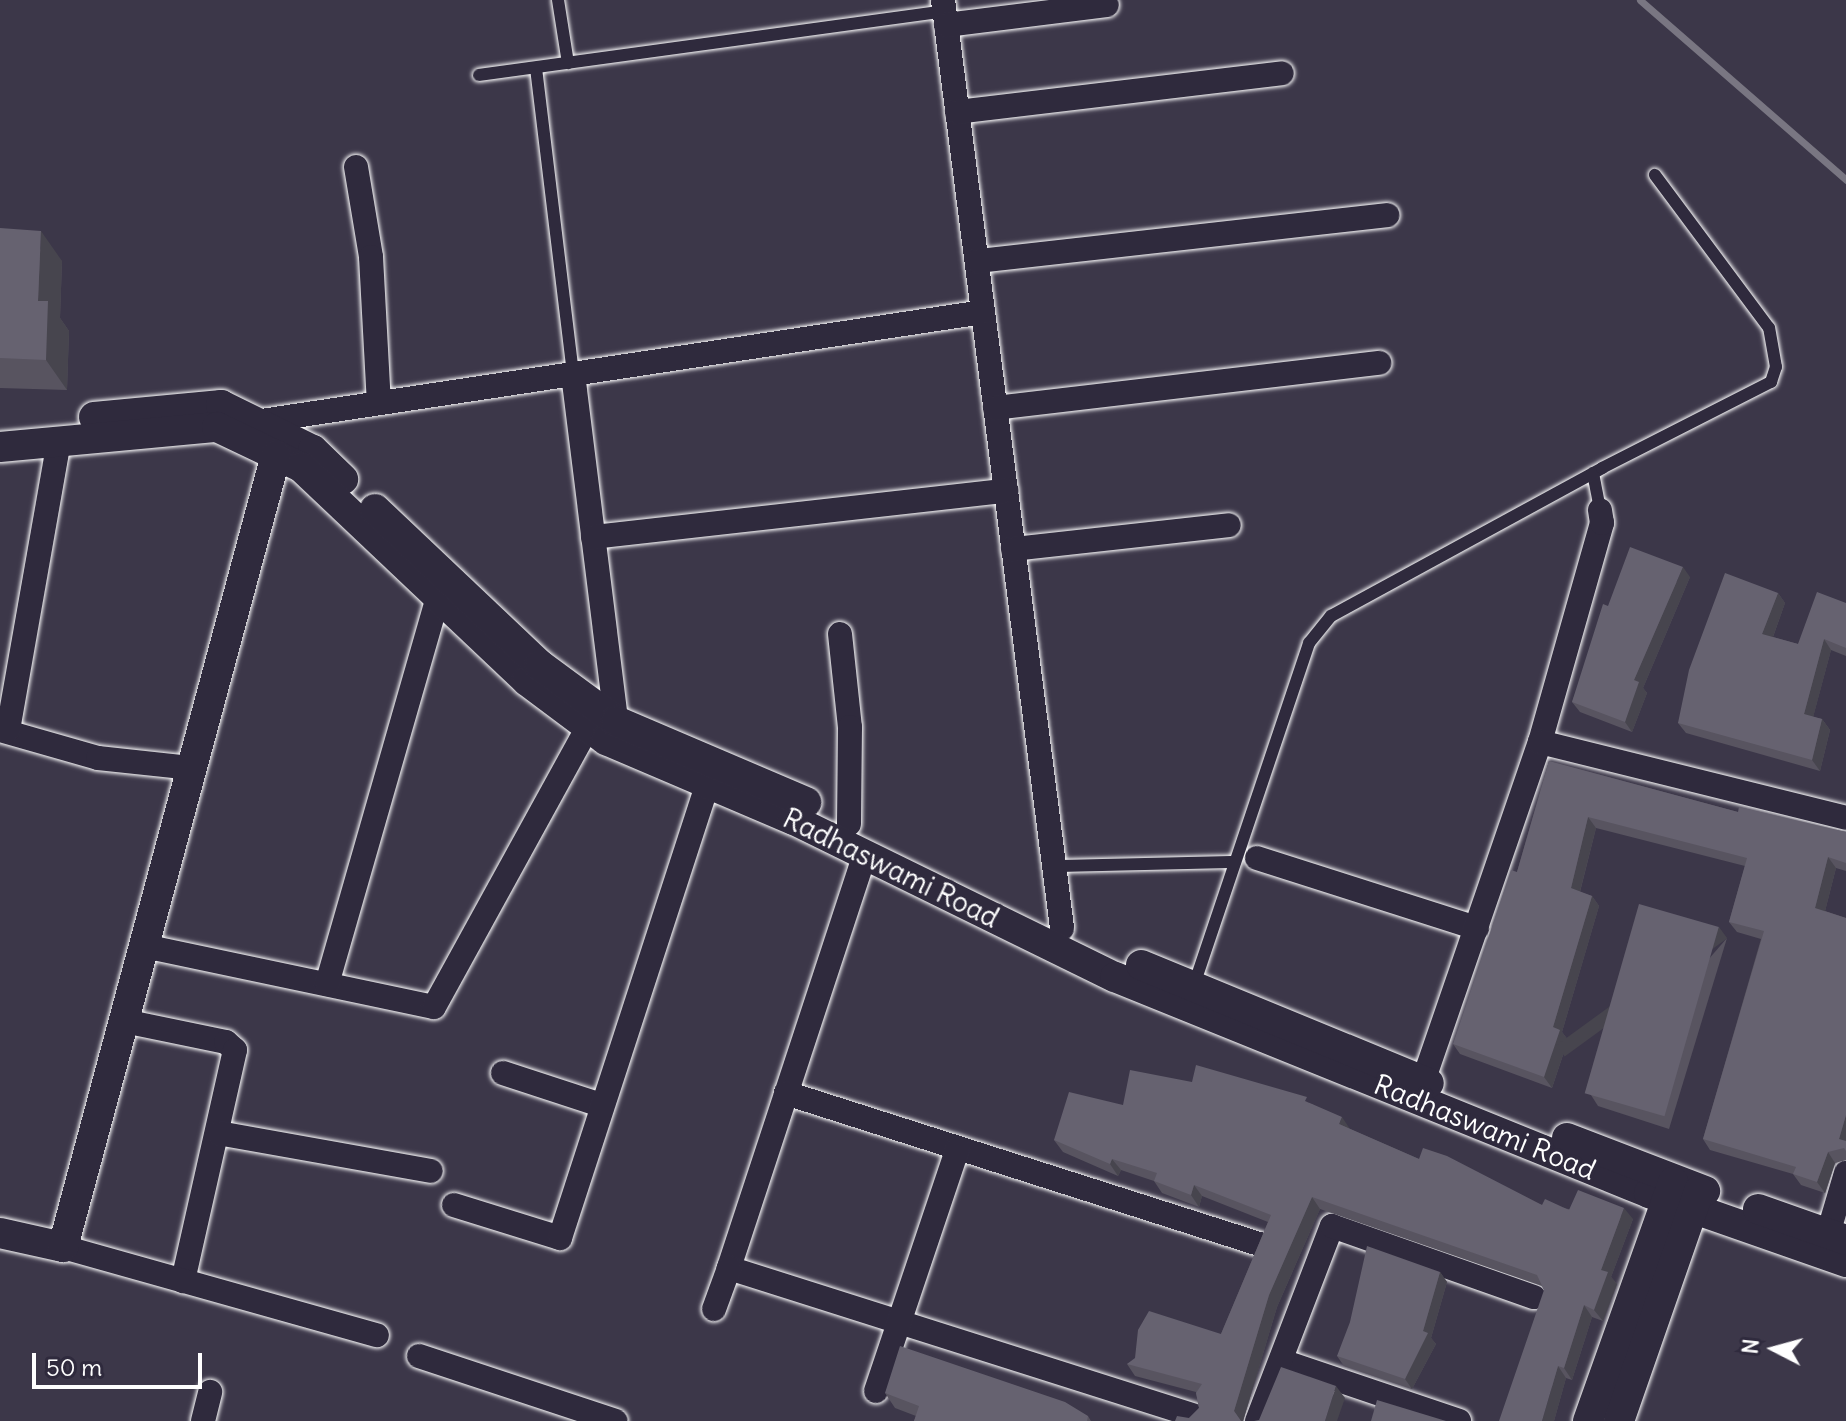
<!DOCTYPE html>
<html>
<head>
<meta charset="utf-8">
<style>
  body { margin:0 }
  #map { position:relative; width:1846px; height:1421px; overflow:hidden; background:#3c3749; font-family:Delius,sans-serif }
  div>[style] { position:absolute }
  .stream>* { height:7px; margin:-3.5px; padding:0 3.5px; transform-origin:3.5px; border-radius:3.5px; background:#797682 }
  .roads { filter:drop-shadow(0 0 2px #fff) drop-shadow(0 0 2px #fff) }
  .service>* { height:12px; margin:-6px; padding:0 6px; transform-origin:6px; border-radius:6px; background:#2f2a3d }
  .minor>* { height:24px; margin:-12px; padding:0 12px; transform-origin:12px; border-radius:12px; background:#2f2a3d }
  .tertiary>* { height:30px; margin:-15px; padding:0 15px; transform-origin:15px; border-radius:15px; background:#2f2a3d }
  .wall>* { inset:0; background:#585460 }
  .shaded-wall>* { inset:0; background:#47454e; transform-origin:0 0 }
  .building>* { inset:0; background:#666270; transform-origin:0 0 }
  span { translate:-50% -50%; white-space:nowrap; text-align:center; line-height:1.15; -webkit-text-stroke:7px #2f2a3d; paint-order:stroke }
  .street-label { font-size:28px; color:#fff }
  .north { position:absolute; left:1734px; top:1309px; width:80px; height:80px; -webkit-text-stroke:6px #2f2a3d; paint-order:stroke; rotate:276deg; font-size:22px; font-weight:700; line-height:32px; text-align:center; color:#fff }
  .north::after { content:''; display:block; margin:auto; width:28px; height:36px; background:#fff; clip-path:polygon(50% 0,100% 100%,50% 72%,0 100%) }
  .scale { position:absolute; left:32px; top:1353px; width:170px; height:36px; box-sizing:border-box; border:4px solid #fff; border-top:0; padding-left:10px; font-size:24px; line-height:28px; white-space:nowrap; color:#fff; -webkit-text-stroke:6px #2f2a3d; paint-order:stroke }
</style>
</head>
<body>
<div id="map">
  <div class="stream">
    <div style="left:1640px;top:0;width:274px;rotate:41.1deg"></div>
  </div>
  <div class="roads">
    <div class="service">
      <div style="left:558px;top:0;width:64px;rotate:81deg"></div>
      <div style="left:536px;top:68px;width:308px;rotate:83.1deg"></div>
      <div style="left:479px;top:75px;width:469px;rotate:-7.8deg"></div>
      <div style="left:1593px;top:473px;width:38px;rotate:79deg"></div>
      <div style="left:1055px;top:866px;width:180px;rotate:-1.3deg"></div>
      <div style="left:1194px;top:985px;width:361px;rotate:-71.4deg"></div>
      <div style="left:1309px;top:643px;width:35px;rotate:-51deg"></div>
      <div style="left:1331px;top:616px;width:309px;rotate:-28.6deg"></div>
      <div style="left:1602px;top:468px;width:190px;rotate:-27deg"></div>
      <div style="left:1771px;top:382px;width:16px;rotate:-72deg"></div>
      <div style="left:1776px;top:367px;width:40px;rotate:-100deg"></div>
      <div style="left:1769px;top:328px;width:191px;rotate:-126.7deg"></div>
    </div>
    <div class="minor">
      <div style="left:943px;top:0;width:936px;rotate:82.69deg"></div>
      <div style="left:946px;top:25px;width:162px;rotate:-7.1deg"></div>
      <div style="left:957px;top:112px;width:327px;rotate:-6.8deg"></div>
      <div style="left:356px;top:167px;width:91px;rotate:80.5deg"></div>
      <div style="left:371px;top:257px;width:146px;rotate:86.9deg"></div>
      <div style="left:978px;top:261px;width:412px;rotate:-6.4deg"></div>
      <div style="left:573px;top:374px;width:350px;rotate:82.9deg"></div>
      <div style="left:995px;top:408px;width:387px;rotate:-6.7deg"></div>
      <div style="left:255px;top:422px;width:736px;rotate:-8.59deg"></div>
      <div style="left:593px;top:537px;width:416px;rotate:-6.4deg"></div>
      <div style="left:1013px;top:549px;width:217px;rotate:-6.3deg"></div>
      <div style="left:840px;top:634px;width:94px;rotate:83.9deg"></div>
      <div style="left:850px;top:727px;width:97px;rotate:90.6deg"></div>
      <div style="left:0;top:730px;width:102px;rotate:15.9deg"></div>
      <div style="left:98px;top:758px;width:95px;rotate:6.1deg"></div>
      <div style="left:8px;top:730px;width:293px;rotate:-80deg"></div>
      <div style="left:1540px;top:742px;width:228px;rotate:-74.2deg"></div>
      <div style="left:1602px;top:523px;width:13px;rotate:-99deg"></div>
      <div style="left:865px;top:854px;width:436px;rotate:108.2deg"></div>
      <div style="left:729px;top:1268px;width:487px;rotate:17.6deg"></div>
      <div style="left:1257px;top:858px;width:231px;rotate:17.7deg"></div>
      <div style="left:144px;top:946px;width:296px;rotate:11.9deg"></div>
      <div style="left:434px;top:1007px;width:320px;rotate:-61.2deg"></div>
      <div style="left:327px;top:984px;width:403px;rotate:-74deg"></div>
      <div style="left:124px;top:1021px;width:104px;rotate:11.6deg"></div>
      <div style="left:226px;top:1042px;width:12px;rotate:42deg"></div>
      <div style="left:235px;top:1050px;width:237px;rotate:102.7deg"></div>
      <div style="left:503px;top:1073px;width:103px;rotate:18.1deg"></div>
      <div style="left:786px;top:1093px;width:496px;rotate:17.7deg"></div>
      <div style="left:1418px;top:1096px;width:374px;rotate:-71deg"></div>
      <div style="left:1540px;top:742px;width:315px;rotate:13.9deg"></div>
      <div style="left:218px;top:1133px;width:216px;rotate:10.1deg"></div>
      <div style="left:454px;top:1205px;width:111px;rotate:17.3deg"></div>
      <div style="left:560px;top:1238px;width:478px;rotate:-72deg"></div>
      <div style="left:1828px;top:1234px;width:64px;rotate:-73.6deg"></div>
      <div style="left:63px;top:1247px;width:326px;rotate:15.7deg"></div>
      <div style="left:714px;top:1309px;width:44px;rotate:-69.9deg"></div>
      <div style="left:419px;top:1356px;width:207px;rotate:18.3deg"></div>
      <div style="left:1282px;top:1361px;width:187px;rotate:18.7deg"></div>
      <div style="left:876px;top:1391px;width:256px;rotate:-71.4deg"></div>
      <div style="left:203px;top:1421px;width:30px;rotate:-76deg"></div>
      <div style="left:1257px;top:1421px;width:209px;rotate:-69deg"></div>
      <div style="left:1332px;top:1226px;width:214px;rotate:19.4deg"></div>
    </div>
    <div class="tertiary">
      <div style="left:94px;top:417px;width:128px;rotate:-5.4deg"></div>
      <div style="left:221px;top:405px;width:102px;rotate:26.1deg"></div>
      <div style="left:313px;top:450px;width:42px;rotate:44deg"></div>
      <div style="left:0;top:447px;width:218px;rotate:-5.3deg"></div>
      <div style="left:217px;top:427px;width:93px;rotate:25.5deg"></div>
      <div style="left:301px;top:467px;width:311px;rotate:43.4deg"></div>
      <div style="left:527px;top:681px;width:99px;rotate:36.8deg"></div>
      <div style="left:606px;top:740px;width:204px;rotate:23.1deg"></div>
      <div style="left:794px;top:820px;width:357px;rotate:26.1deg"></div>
      <div style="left:1115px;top:977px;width:576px;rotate:22.02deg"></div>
      <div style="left:1649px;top:1193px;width:209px;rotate:19.3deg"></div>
      <div style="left:375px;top:509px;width:227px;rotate:43.4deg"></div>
      <div style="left:540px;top:665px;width:94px;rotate:36.4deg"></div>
      <div style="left:616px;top:721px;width:207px;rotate:23.1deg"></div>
      <div style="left:1141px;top:965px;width:311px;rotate:22.3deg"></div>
      <div style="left:1567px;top:1138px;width:148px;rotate:21deg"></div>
      <div style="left:1758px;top:1209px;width:93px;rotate:19.4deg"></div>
      <div style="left:0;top:1233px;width:65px;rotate:12.5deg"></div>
      <div style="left:63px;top:1247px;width:820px;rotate:-74.95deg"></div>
      <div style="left:1588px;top:1421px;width:254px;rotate:-70.4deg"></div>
      <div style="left:1619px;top:1421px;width:244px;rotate:-70.8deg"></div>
    </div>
  </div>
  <div class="wall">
    <div style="clip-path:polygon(0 228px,62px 261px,60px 318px,69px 331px,67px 390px,0 388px)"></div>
    <div style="clip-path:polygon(1690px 577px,1643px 688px,1647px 693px,1632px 732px,1580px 712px,1572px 702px,1608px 606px)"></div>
    <div style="clip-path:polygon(1778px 593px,1785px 603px,1773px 637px,1798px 644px,1846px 603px,1846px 656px,1831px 650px,1813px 717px,1822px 719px,1830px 730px,1820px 771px,1686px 733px,1678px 723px)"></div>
    <div style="clip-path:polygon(1549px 761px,1738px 812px,1846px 832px,1846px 871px,1836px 868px,1825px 911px,1846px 918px,1846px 1160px,1835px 1163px,1825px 1193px,1801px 1185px,1793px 1174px,1710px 1150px,1703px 1139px,1761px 939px,1737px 932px,1729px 922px,1745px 866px,1596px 828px,1580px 892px,1592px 896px,1599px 906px,1562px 1032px,1568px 1040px,1552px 1088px,1460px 1054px,1453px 1044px,1517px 872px)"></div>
    <div style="clip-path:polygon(1727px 938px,1669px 1129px,1598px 1106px,1591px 1095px)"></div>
    <div style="clip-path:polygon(1312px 1104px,1350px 1129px,1419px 1159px,1542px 1205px,1633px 1219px,1611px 1277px,1617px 1284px,1603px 1321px,1592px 1317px,1572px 1380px,1566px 1378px,1554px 1421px,1544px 1290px,1542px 1286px,1320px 1209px,1277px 1307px,1243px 1421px,1175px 1421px,1189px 1418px,1199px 1408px,1196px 1392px,1135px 1376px,1127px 1364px,1221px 1334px,1268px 1222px,1202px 1196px,1199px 1207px,1162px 1193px,1154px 1181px,1121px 1170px,1118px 1176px,1063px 1152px,1054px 1140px,1123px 1105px)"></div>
    <div style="clip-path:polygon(1440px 1272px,1447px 1282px,1431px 1338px,1436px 1344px,1412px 1389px,1344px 1366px,1337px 1356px)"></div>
    <div style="clip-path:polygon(885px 1393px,1088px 1416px,1091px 1421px,914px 1421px,916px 1416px,895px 1408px)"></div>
  </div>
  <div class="shaded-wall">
    <div style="clip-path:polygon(41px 231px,62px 261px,60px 318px,69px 331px,67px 390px,46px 360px,38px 301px)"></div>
    <div style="clip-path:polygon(1683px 567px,1690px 577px,1643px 688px,1647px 693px,1632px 732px,1625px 722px,1634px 680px)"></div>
    <div style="clip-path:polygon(1778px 593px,1785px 603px,1770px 645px,1762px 634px)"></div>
    <div style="clip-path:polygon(1824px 639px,1831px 650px,1811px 725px,1804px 714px)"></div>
    <div style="clip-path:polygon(1822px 719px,1830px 730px,1820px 771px,1812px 760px)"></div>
    <div style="clip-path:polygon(1588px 817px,1596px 828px,1578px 899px,1571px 888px)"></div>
    <div style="clip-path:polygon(1828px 857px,1836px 868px,1823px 919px,1815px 908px)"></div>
    <div style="clip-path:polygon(1592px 896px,1599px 906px,1562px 1032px,1568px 1040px,1552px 1088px,1544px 1077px,1553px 1027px)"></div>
    <div style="left:1719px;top:927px;width:14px;height:201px;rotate:54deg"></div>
    <div style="clip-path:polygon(1846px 1115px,1846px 1149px,1839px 1139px)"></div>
    <div style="clip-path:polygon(1342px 1117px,1350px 1129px,1339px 1124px)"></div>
    <div style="clip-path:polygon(1828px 1152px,1835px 1163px,1825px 1193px,1817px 1182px)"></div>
    <div style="clip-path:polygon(1112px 1159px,1121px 1170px,1118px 1176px,1110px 1164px)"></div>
    <div style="clip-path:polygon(1194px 1185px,1202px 1196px,1199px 1207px,1191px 1195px)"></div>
    <div style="clip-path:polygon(1312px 1197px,1320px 1209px,1277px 1307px,1243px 1421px,1241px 1421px,1234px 1411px,1269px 1295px)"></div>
    <div style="clip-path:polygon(1624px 1208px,1633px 1219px,1611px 1277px,1617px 1284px,1603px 1321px,1594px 1310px,1601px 1270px)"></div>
    <div style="clip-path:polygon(1440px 1272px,1447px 1282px,1431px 1338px,1436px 1344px,1412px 1389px,1405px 1379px,1423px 1331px)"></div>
    <div style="clip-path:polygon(1584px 1305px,1592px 1317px,1572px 1380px,1564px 1368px)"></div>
    <div style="clip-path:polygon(1558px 1366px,1566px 1378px,1554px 1421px,1542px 1421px)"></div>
    <div style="clip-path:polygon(1336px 1386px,1345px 1398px,1337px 1421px,1325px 1421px)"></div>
  </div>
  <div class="building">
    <div style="clip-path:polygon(0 228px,41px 231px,38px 301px,48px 301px,46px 360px,0 358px)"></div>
    <div style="clip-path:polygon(1630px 547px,1683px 567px,1634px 680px,1639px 682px,1625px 722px,1572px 702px,1603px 604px,1608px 606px)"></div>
    <div style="clip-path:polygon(1725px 573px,1778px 593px,1762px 634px,1798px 644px,1817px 592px,1846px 603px,1846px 648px,1824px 639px,1804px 714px,1822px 719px,1812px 760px,1678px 723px,1689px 670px)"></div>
    <div style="clip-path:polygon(1549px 761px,1738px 812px,1739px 807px,1846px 832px,1846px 863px,1828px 857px,1815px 908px,1846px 918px,1846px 1115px,1839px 1139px,1846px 1141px,1846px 1151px,1844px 1148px,1828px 1152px,1817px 1182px,1793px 1174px,1796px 1167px,1703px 1139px,1764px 931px,1729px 922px,1747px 858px,1588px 817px,1571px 888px,1592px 896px,1553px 1027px,1560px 1030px,1544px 1077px,1453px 1044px,1511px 870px,1517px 872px)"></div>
    <div style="left:1639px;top:904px;width:83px;height:197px;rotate:16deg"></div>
    <div style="clip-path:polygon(1196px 1065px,1307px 1097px,1305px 1101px,1342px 1117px,1339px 1124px,1419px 1159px,1423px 1148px,1447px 1156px,1542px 1205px,1545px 1199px,1569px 1210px,1578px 1190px,1624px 1208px,1601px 1270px,1608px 1272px,1594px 1310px,1584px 1305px,1564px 1368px,1558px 1366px,1542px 1421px,1499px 1421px,1544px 1290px,1537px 1275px,1312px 1197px,1269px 1295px,1234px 1411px,1241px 1421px,1175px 1421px,1177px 1416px,1189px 1418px,1199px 1408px,1196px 1393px,1202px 1384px,1127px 1364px,1135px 1358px,1138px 1330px,1149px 1311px,1221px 1334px,1271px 1215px,1194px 1185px,1191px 1195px,1154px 1181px,1157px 1173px,1112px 1159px,1110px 1164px,1054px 1140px,1069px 1092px,1123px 1105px,1130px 1070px,1192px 1082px)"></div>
    <div style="clip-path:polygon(1367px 1246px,1440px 1272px,1423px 1331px,1428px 1333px,1405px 1379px,1337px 1356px,1350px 1322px)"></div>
    <div style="clip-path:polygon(900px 1346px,1065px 1402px,1088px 1416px,1087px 1421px,914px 1421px,919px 1406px,885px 1393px)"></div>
    <div style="clip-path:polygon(1281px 1367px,1336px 1386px,1325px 1421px,1254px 1421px,1259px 1420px)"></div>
    <div style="clip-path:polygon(1377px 1400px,1446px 1421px,1371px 1421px)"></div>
  </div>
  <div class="street-label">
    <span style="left:891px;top:868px;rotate:26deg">Radhaswami Road</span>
    <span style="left:1485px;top:1127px;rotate:22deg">Radhaswami Road</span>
  </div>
  <div class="north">N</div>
  <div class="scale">50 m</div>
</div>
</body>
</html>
